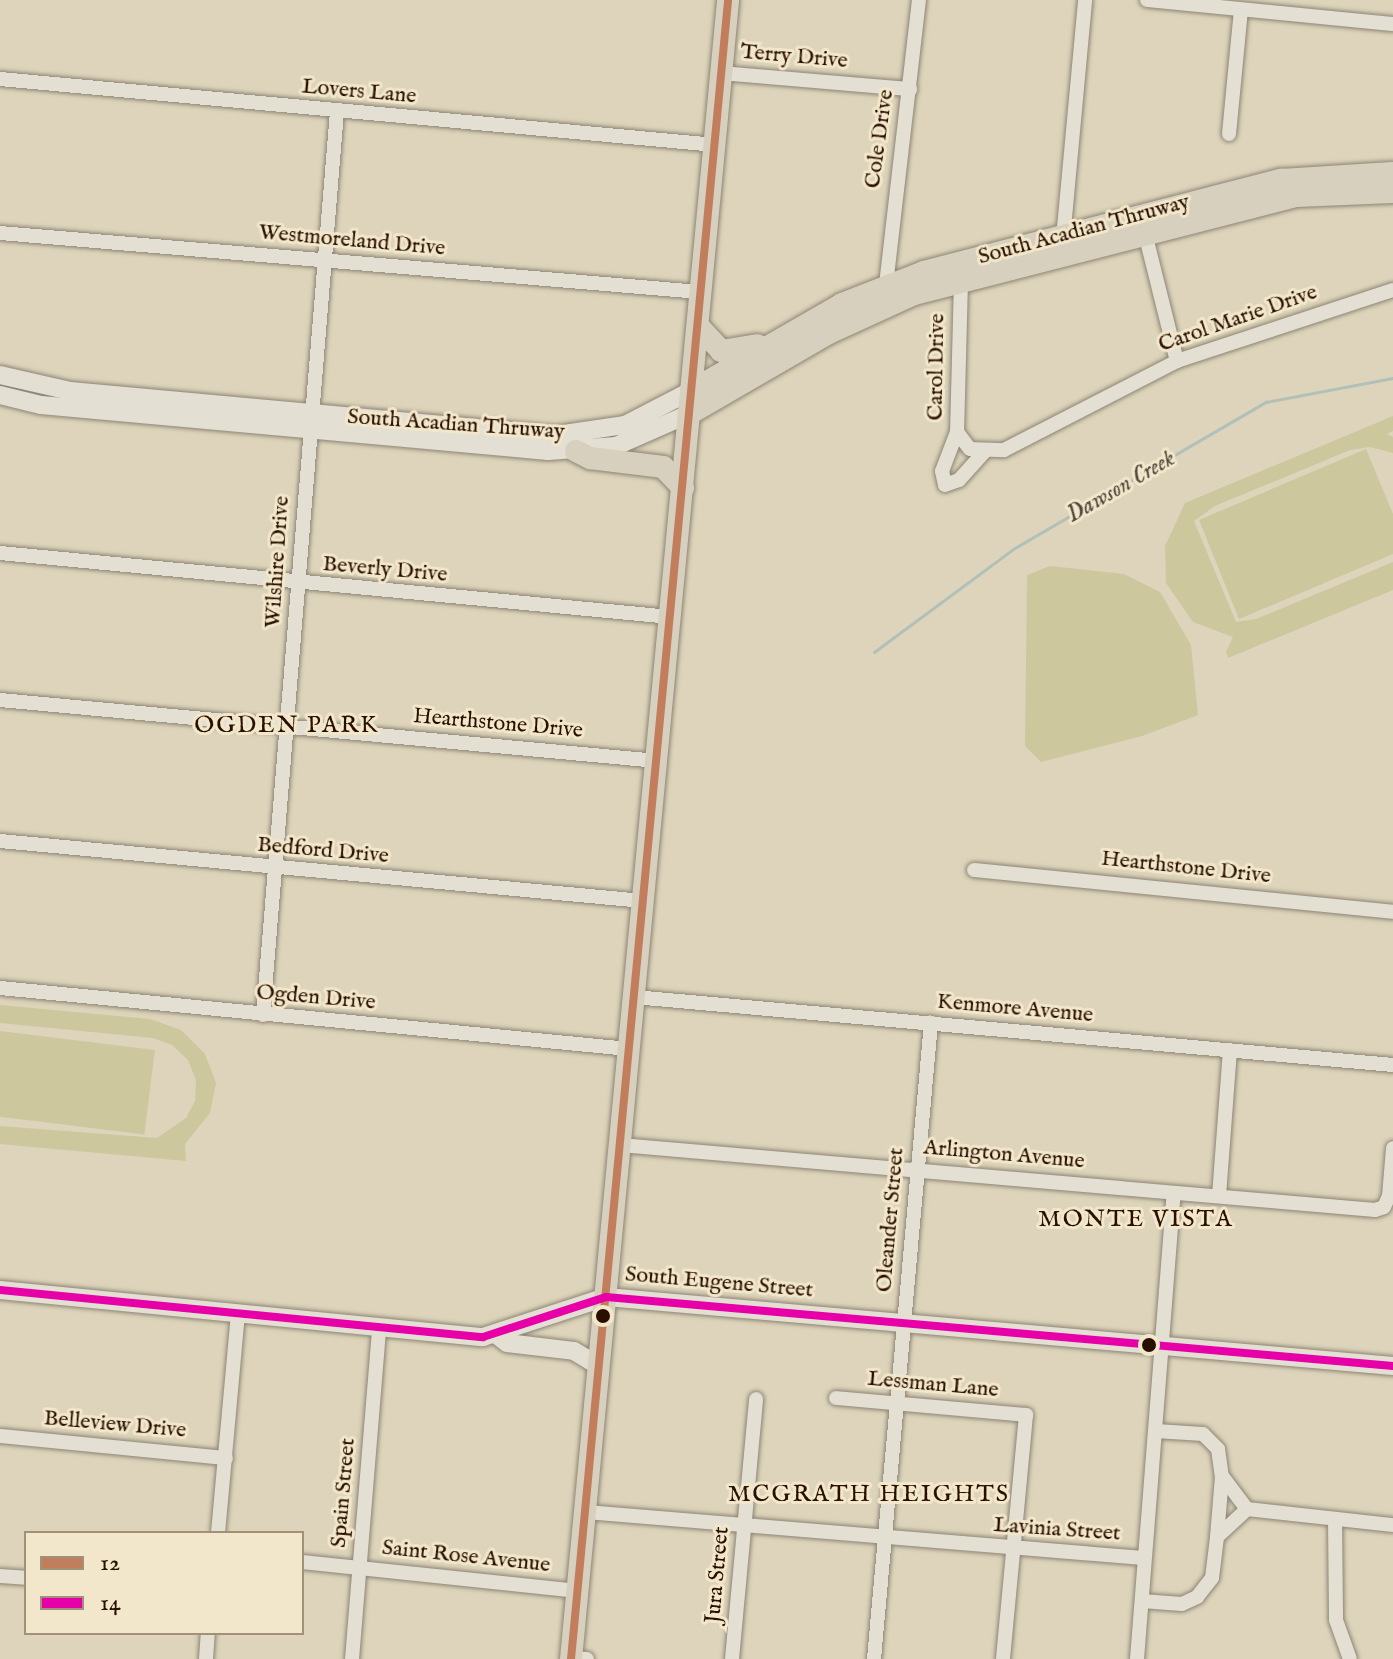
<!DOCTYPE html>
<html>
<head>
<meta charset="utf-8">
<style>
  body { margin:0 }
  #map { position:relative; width:1393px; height:1659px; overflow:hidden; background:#ddd4bb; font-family:"IM FELL English",serif }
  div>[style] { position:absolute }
  .green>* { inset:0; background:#cdc79d; transform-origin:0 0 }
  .stream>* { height:3px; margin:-1.5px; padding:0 1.5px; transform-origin:1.5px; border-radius:1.5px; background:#b1c0b8 }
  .roads { filter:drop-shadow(0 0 2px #8d8474) drop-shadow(0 0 2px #8d8474) }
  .street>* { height:14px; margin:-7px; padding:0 7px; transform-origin:7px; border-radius:7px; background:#e4dfd3 }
  .secondary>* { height:18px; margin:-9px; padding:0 9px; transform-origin:9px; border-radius:9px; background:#e4dfd3 }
  .primary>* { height:22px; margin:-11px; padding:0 11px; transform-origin:11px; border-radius:11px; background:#d8d0be }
  .bus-1>* { height:8px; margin:-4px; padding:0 4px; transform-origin:4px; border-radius:4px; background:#c27e5c }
  .bus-2>* { height:8px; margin:-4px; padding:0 4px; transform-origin:4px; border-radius:4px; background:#e700a8 }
  .dots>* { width:22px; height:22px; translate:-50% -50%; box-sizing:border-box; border:4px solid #f2e7ca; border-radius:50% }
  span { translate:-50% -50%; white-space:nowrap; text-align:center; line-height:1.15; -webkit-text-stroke:6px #f2e7ca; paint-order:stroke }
  .street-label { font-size:22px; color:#290f00 }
  .water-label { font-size:24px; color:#524a40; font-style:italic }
  .neighbourhood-label { font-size:24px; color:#290f00; letter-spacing:2px }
  .legend { position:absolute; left:24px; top:1531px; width:280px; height:104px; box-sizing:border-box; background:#f2e7ca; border:2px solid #a29179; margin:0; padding:10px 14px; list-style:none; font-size:24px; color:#290f00 }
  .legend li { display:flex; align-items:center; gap:16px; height:40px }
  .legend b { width:40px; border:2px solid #a29179 }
</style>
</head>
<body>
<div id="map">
  <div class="green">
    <div style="clip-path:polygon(1393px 416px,1393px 431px,1387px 434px,1393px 437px,1393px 453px,1370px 447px,1350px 450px,1215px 506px,1194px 521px,1236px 622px,1256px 619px,1393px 562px,1393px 590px,1228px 658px,1226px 652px,1233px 637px,1193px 622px,1166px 583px,1165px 546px,1185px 503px)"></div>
    <div style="clip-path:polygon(1366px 449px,1393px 514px,1393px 554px,1239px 619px,1199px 520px)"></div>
    <div style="clip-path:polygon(1050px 566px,1124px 574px,1160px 592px,1191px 645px,1198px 715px,1142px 736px,1041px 762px,1025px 746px,1027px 575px)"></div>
    <div style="clip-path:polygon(0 1005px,150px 1019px,181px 1030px,205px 1054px,216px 1083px,210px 1113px,185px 1144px,186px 1161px,0 1144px,0 1126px,157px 1138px,186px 1118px,195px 1101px,196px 1080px,188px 1060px,172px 1045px,153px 1038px,0 1023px)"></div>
    <div style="left:0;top:1031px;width:156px;height:85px;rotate:7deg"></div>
  </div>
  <div class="stream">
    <div style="left:874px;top:652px;width:173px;rotate:-36.5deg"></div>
    <div style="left:1013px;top:549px;width:293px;rotate:-30.2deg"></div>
    <div style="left:1266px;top:402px;width:129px;rotate:-10.7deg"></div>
  </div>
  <div class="roads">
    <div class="street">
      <div style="left:1147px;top:0;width:247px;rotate:5.6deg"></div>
      <div style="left:722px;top:73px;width:189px;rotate:4.9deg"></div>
      <div style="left:0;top:79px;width:718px;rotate:5.27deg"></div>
      <div style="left:1229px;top:134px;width:125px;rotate:-84.5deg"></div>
      <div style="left:1144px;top:229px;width:136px;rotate:76deg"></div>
      <div style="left:0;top:233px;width:702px;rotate:4.82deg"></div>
      <div style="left:1071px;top:241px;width:15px;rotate:-118deg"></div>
      <div style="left:1064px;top:228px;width:229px;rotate:-84.7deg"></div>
      <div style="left:961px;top:281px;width:151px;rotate:91.5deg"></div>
      <div style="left:957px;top:432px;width:21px;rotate:53deg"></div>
      <div style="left:970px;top:449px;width:34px;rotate:2deg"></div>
      <div style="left:1004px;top:450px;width:195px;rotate:-27.2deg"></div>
      <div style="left:1177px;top:361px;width:227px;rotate:-18.2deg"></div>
      <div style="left:886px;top:285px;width:287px;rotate:-83.4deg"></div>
      <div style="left:957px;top:432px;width:42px;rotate:111deg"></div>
      <div style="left:942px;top:471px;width:14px;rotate:78deg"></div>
      <div style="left:945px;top:485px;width:15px;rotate:-20deg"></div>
      <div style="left:959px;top:480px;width:40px;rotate:-48deg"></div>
      <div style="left:0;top:553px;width:674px;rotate:5.45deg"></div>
      <div style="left:0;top:700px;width:660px;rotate:5.3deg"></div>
      <div style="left:0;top:841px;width:646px;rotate:5.33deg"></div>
      <div style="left:974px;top:870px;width:421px;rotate:5.7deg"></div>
      <div style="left:0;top:988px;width:632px;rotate:5.54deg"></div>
      <div style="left:634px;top:997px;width:762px;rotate:5.12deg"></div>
      <div style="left:263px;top:1015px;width:906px;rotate:-85.32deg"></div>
      <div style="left:620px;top:1145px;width:758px;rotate:4.92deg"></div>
      <div style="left:1375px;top:1210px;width:9px;rotate:-18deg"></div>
      <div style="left:1384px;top:1207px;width:12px;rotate:-66deg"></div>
      <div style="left:1389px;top:1196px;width:48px;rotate:-85.2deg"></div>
      <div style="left:1219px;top:1196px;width:146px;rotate:-85.7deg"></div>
      <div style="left:836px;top:1398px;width:191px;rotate:5.1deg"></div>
      <div style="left:1026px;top:1415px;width:245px;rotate:95.4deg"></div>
      <div style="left:1156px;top:1431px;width:47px;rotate:3.7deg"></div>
      <div style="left:1203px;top:1434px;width:21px;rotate:45deg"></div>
      <div style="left:1218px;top:1449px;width:27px;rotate:82deg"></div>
      <div style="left:1222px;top:1476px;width:41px;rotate:52.9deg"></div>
      <div style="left:0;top:1436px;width:227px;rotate:5.6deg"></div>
      <div style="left:586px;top:1512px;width:559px;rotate:4.72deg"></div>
      <div style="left:1335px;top:1519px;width:101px;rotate:89.4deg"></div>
      <div style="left:1336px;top:1620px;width:41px;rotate:70.3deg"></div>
      <div style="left:218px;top:1533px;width:222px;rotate:-84.8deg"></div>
      <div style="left:1217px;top:1537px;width:61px;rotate:-85.3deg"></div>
      <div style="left:302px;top:1562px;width:278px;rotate:6deg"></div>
      <div style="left:0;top:1576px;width:26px;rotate:4deg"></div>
      <div style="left:1142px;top:1601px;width:40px;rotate:4.3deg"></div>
      <div style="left:1182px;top:1604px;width:17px;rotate:-25deg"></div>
      <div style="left:1197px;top:1597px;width:24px;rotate:-52deg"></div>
      <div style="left:1212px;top:1578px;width:41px;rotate:-83deg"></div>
      <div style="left:1217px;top:1537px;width:41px;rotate:-43deg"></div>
      <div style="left:1247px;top:1509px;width:147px;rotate:6.3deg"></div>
      <div style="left:571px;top:1658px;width:16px;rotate:4deg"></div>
      <div style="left:206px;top:1659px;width:26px;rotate:-86deg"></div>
      <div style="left:352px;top:1659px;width:330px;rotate:-85.3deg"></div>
      <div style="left:732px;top:1659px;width:261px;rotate:-84.7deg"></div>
      <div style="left:874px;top:1659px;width:639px;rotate:-84.88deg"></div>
      <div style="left:1137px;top:1659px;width:467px;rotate:-85.5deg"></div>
    </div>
    <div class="secondary">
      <div style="left:0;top:375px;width:72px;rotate:12.9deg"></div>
      <div style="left:70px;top:391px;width:489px;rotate:5.2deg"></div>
      <div style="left:557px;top:435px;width:69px;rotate:-8.4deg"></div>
      <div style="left:625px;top:425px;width:74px;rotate:-27.3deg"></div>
      <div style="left:0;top:395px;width:42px;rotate:13.7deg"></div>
      <div style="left:41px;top:405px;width:509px;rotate:5.18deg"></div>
      <div style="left:548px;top:451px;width:68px;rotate:-4.2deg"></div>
      <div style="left:616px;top:446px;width:80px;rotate:-23.7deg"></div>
      <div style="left:0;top:1290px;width:485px;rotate:5.6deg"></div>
      <div style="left:483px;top:1337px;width:129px;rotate:-18deg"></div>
      <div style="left:606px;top:1297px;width:790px;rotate:5.01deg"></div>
      <div style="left:498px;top:1336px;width:11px;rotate:38deg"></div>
      <div style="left:507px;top:1343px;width:67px;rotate:6.8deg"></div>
      <div style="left:574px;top:1351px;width:29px;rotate:31deg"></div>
    </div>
    <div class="primary">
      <div style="left:698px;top:326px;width:34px;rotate:47deg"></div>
      <div style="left:721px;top:351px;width:37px;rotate:-9deg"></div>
      <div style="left:691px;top:391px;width:174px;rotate:-29.9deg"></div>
      <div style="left:842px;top:304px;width:88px;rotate:-21.3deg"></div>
      <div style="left:924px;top:272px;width:369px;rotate:-14.5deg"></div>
      <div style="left:1281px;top:180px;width:112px;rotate:-3.6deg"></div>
      <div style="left:689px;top:414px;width:162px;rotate:-30.1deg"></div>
      <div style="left:829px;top:333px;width:94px;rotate:-24.6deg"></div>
      <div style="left:914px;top:294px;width:394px;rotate:-14.4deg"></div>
      <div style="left:1296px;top:196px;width:97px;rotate:-2.4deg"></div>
      <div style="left:576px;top:451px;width:16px;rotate:27deg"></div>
      <div style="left:590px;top:458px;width:74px;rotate:7deg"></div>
      <div style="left:663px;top:467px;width:29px;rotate:46deg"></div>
      <div style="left:571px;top:1659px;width:1666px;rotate:-84.59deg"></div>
    </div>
  </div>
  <div class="bus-1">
    <div style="left:571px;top:1659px;width:1666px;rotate:-84.59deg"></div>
  </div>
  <div class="bus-2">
    <div style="left:0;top:1290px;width:485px;rotate:5.6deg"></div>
    <div style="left:483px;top:1337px;width:129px;rotate:-18deg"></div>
    <div style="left:606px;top:1297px;width:790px;rotate:5.01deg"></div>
  </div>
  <div class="dots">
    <div style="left:603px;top:1316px;background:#290f00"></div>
    <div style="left:1149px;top:1345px;background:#290f00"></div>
  </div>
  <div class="street-label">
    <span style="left:794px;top:57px;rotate:5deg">Terry Drive</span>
    <span style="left:359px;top:92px;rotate:5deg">Lovers Lane</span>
    <span style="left:880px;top:139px;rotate:-82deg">Cole Drive</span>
    <span style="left:1084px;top:230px;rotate:-15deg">South Acadian Thruway</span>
    <span style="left:352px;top:241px;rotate:5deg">Westmoreland Drive</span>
    <span style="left:1238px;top:319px;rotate:-19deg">Carol Marie Drive</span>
    <span style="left:937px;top:367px;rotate:-89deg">Carol Drive</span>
    <span style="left:456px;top:425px;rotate:4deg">South Acadian Thruway</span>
    <span style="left:278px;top:562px;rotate:-86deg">Wilshire Drive</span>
    <span style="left:385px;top:570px;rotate:5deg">Beverly Drive</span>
    <span style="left:498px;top:724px;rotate:5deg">Hearthstone Drive</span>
    <span style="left:323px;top:851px;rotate:5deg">Bedford Drive</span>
    <span style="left:1186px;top:868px;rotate:6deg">Hearthstone Drive</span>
    <span style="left:316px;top:998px;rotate:5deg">Ogden Drive</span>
    <span style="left:1015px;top:1009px;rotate:5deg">Kenmore Avenue</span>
    <span style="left:1004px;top:1155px;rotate:5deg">Arlington Avenue</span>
    <span style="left:891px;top:1220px;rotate:-85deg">Oleander Street</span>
    <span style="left:719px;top:1283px;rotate:5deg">South Eugene Street</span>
    <span style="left:933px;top:1385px;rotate:5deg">Lessman Lane</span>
    <span style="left:115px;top:1425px;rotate:5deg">Belleview Drive</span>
    <span style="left:344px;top:1493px;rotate:-85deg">Spain Street</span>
    <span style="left:1057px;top:1530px;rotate:4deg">Lavinia Street</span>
    <span style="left:466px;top:1557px;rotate:6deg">Saint Rose Avenue</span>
    <span style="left:718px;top:1575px;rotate:-85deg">Jura Street</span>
  </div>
  <div class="water-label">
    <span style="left:1121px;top:487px;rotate:-30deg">Dawson Creek</span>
  </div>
  <div class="neighbourhood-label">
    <span style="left:287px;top:726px">OGDEN PARK</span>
    <span style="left:1136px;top:1220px">MONTE VISTA</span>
    <span style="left:869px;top:1495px">MCGRATH HEIGHTS</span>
  </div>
  <ul class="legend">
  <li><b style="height:10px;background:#c27e5c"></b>12</li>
  <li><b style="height:10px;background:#e700a8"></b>14</li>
  </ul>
</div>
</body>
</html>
